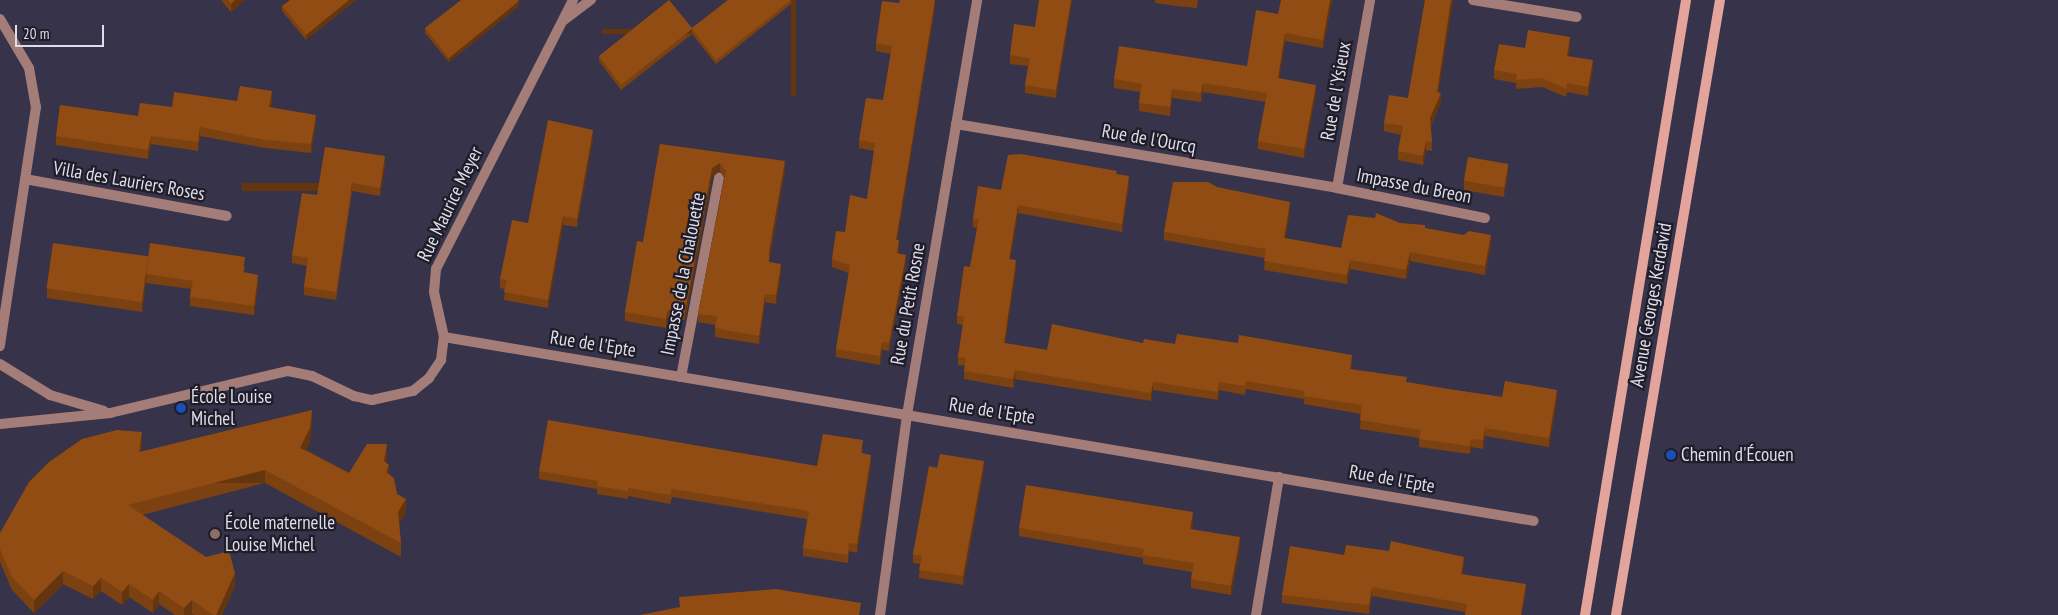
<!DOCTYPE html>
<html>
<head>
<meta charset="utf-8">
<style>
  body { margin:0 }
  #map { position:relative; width:2058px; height:615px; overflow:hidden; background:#37334a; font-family:"PT Sans Narrow",sans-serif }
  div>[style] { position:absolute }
  .minor>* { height:10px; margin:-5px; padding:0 5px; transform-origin:5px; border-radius:5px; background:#a57d78 }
  .secondary>* { height:10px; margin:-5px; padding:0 5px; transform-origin:5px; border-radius:5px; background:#e3a49b }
  .wall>* { inset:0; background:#7c4110 }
  .shaded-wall>* { inset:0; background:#65350d; transform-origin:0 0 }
  .building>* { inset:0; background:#904c13; transform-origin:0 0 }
  .dots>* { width:14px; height:14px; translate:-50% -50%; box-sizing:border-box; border:2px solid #1f1d27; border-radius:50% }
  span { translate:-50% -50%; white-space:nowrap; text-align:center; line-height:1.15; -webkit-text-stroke:4.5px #1f1d27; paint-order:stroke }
  .street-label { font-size:19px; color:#dfddec }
  .poi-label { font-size:19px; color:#dfddec }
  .left { translate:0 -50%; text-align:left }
  .scale { position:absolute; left:15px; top:25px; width:89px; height:22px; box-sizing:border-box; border:2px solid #dfddec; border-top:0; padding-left:6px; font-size:15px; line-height:18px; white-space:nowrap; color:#dfddec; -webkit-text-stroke:4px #1f1d27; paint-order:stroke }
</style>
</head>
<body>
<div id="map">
  <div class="minor">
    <div style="left:1473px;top:0;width:105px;rotate:9.3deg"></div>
    <div style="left:0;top:19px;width:57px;rotate:59.4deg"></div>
    <div style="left:29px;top:68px;width:40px;rotate:80deg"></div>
    <div style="left:36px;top:107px;width:242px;rotate:98.6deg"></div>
    <div style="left:564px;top:20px;width:34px;rotate:-37deg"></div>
    <div style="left:956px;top:124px;width:386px;rotate:9.5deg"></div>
    <div style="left:1337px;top:188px;width:151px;rotate:11.5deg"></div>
    <div style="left:25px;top:179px;width:205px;rotate:10.4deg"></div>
    <div style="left:1337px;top:188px;width:191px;rotate:-80deg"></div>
    <div style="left:444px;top:337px;width:1105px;rotate:9.58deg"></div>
    <div style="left:0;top:364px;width:59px;rotate:31.8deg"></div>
    <div style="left:50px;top:395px;width:56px;rotate:16.5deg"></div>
    <div style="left:681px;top:377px;width:203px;rotate:-79.2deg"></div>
    <div style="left:0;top:424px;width:111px;rotate:-5.7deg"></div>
    <div style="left:110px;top:413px;width:183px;rotate:-13.3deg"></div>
    <div style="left:288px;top:371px;width:25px;rotate:12deg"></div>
    <div style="left:312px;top:376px;width:47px;rotate:25.5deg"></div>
    <div style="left:354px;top:396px;width:18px;rotate:13deg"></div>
    <div style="left:372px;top:400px;width:42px;rotate:-12.4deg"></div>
    <div style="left:413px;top:391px;width:21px;rotate:-39deg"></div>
    <div style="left:429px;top:378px;width:22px;rotate:-56deg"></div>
    <div style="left:441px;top:360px;width:23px;rotate:-83deg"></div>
    <div style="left:444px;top:337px;width:46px;rotate:-102.5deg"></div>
    <div style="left:434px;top:292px;width:23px;rotate:-85deg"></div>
    <div style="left:436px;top:269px;width:302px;rotate:-63deg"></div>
    <div style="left:880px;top:615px;width:202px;rotate:-82.3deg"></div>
    <div style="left:907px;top:415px;width:421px;rotate:-80.4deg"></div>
    <div style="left:1256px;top:615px;width:140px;rotate:-80.5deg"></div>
  </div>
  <div class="secondary">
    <div style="left:1585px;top:615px;width:623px;rotate:-80.67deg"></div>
    <div style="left:1616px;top:615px;width:624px;rotate:-80.4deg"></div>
  </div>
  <div class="wall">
    <div style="clip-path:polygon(221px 0,245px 0,231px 12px)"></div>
    <div style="clip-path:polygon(356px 0,306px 40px,282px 11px,282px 6px)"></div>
    <div style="clip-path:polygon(728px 0,796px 0,716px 64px,692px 34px,621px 90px,599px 61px,599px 56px,692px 28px)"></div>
    <div style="clip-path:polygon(1072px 0,1056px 98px,1025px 93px,1025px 85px,1028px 66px,1010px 64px,1010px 55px,1035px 27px)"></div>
    <div style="clip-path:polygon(1155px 0,1198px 0,1197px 8px,1176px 6px,1155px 3px)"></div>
    <div style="clip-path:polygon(1332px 0,1323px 48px,1285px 41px,1279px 78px,1316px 93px,1304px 158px,1258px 149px,1258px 141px,1266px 102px,1203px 92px,1201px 102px,1172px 98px,1170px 116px,1139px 111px,1139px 103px,1140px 92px,1114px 88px,1114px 79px,1247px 66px,1278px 14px)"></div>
    <div style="clip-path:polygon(1425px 0,1453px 0,1438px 92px,1441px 102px,1431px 126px,1432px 151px,1426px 150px,1423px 165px,1398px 160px,1398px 151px,1401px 135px,1384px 131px,1384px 123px,1408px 98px)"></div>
    <div style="clip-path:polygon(519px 6px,449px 62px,425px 33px,425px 28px)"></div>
    <div style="clip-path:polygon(935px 7px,897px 240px,899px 249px,898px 254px,906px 263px,889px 351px,882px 350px,880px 365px,836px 357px,836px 349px,849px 273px,832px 267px,832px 259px,845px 232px,867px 199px,874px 151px,859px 148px,859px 140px,883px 100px,891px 54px,876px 51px,876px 43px)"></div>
    <div style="clip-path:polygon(1570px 46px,1568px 56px,1593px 69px,1588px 96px,1567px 92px,1566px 97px,1542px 87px,1516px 89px,1516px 83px,1494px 79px,1494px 70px,1525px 48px)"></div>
    <div style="clip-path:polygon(272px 100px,271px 107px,316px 123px,311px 153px,265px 148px,200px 136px,198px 151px,151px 144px,148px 159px,56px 145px,56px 136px,138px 116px,172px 107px,237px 101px)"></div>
    <div style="clip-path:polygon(593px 138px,577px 227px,563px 225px,548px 308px,504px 300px,505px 289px,500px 288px,500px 279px,528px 223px)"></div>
    <div style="clip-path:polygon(660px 144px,785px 169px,769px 262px,781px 272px,776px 304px,765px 302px,759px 344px,715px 337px,715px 325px,698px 322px,698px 314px,724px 178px,720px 171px,712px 177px,685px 320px,668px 318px,666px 328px,625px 321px,625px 312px,643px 242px)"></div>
    <div style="clip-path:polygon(385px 165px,380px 196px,352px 191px,336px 300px,304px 295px,304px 287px,307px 266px,292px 263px,292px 255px,317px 195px)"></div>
    <div style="clip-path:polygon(1508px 173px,1504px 197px,1464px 190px,1464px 181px)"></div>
    <div style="clip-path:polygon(1117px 174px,1129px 184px,1122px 232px,1018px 213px,1010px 259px,1016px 269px,1005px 343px,1047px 350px,1143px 343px,1175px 344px,1352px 363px,1351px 369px,1407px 382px,1448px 389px,1502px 397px,1557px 398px,1549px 447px,1485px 436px,1483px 449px,1471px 447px,1470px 454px,1419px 447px,1419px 438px,1360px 429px,1361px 414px,1304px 404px,1304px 399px,1246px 389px,1245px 395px,1219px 390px,1218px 400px,1153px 390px,1151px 401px,1015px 379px,1013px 388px,964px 379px,964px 371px,965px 366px,958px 365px,958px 357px,963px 325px,957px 324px,957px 316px,970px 267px,977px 228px,973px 227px,973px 219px,1001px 190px)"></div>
    <div style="clip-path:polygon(1217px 187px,1290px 211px,1285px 238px,1341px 248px,1400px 223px,1425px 228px,1491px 244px,1485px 275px,1410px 261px,1406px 279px,1350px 269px,1347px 284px,1264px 270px,1265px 258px,1164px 240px,1164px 232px)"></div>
    <div style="clip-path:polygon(148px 257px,245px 266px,244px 273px,258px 284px,254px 315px,190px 306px,190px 297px,191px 289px,146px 283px,146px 280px,142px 312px,47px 298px,47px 289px)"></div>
    <div style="clip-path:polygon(312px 423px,310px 442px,306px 450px,349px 473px,387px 457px,386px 463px,389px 474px,397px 494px,406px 512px,399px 523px,401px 543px,401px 557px,265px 483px,142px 515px,235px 586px,222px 615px,194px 615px,192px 614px,190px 615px,175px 615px,159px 604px,153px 613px,129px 597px,122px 605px,101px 591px,93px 599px,63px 584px,34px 613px,12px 590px,0 562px,0 533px,142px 445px,141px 452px)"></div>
    <div style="clip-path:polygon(863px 449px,862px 454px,871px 463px,857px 553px,849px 551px,848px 563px,803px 556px,803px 548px,807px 519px,672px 497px,670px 504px,628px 496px,628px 499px,597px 494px,597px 489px,539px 479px,539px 471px,817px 466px)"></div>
    <div style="clip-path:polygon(937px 468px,984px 469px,963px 585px,919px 578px,920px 564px,913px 563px,913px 554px)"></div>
    <div style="clip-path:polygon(1193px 521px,1192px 529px,1240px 546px,1231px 595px,1191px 588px,1191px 579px,1192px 572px,1143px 564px,1143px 558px,1019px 536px,1019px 528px)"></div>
    <div style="clip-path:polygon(1389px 551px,1464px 565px,1462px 574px,1526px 592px,1465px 612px,1372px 596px,1369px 614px,1282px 603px,1282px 595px,1344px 555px)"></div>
  </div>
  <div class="shaded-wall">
    <div style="clip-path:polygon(235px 0,245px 0,231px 12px,231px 4px)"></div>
    <div style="clip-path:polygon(349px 0,356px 0,306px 40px,306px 35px)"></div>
    <div style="left:791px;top:0;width:5px;height:96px"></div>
    <div style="clip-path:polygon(935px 0,935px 7px,896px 248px,896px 240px)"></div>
    <div style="clip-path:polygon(1071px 0,1072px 0,1056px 98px,1056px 90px)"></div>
    <div style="clip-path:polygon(1330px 0,1332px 0,1323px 48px,1323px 40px)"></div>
    <div style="clip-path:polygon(1451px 0,1453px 0,1437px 101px,1437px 92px)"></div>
    <div style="clip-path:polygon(519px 1px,519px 6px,449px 62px,449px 58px)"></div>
    <div style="left:692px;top:29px;width:5px;height:90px;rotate:90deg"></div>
    <div style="clip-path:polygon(1285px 33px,1285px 41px,1278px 87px,1278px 78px)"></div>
    <div style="clip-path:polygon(1570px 37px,1570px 46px,1567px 64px,1567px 56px)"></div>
    <div style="clip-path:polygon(1593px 60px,1593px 69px,1588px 96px,1588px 87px)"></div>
    <div style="clip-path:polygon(1203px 83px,1203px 92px,1201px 102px,1201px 93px)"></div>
    <div style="clip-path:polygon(1316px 85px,1316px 93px,1304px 158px,1304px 149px)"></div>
    <div style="clip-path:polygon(1172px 89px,1172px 98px,1170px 116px,1170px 107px)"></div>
    <div style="clip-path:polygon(272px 91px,272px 100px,269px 116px,269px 107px)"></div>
    <div style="clip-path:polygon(1441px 93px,1441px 102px,1430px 127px,1430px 118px)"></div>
    <div style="clip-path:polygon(316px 115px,316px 123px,311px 153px,311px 144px)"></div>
    <div style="clip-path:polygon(200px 127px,200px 136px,198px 151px,198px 142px)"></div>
    <div style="clip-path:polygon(593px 130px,593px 138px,577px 227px,577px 219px)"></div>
    <div style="clip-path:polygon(151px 136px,151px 144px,148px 159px,148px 150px)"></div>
    <div style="clip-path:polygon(1426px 141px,1426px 150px,1423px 165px,1423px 156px)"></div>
    <div style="clip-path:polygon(385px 156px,385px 165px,380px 196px,380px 188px)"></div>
    <div style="clip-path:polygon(785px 161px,785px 169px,769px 259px,769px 270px,769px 251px)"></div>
    <div style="clip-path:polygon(720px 163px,720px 171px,712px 177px,685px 320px,685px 312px,712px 168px)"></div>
    <div style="clip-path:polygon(1508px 164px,1508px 173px,1504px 197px,1504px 189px)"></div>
    <div style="clip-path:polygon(1129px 176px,1129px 184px,1122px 232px,1122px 224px)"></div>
    <div style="left:352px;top:183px;width:8px;height:110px;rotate:90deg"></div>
    <div style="clip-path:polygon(1290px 202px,1290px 211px,1284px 247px,1284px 238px)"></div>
    <div style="clip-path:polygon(1018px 205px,1018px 213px,1009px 267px,1009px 259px)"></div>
    <div style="clip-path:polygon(563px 216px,563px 225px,548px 308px,548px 300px)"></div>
    <div style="clip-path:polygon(1491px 235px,1491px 244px,1485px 275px,1485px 266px)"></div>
    <div style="clip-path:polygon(899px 240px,899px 249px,897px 262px,897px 253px)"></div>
    <div style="clip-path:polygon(1410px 252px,1410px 261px,1406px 279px,1406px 270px)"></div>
    <div style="clip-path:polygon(906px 255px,906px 263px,889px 351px,889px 343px)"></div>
    <div style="clip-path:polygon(148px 257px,146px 280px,142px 312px,142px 304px)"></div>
    <div style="clip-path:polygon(1016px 260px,1016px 269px,1004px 352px,1004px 343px)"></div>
    <div style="clip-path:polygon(1350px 260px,1350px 269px,1347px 284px,1347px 275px)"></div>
    <div style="clip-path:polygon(781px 264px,781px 272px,776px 304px,776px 295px)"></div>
    <div style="clip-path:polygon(258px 275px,258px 284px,254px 315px,254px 306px)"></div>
    <div style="clip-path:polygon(765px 294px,765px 302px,759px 344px,759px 336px)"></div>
    <div style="clip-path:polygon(668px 309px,668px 318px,666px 328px,666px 319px)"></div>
    <div style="clip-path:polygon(882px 342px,882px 350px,880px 365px,880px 356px)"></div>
    <div style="clip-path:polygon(1352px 355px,1352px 363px,1350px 377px,1350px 369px)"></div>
    <div style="clip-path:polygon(1015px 370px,1015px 379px,1013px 388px,1013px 379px)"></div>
    <div style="clip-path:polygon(1153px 382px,1153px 390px,1151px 401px,1151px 393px)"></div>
    <div style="clip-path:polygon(1219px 382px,1219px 390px,1218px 400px,1218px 392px)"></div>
    <div style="clip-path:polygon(1557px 390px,1557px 398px,1549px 447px,1549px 438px)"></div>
    <div style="clip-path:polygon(312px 410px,312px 423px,310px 442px,300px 461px,300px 448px)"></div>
    <div style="clip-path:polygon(1485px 428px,1485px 436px,1483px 449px,1483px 440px)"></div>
    <div style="clip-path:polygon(142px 432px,142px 445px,139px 466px,139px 452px)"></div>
    <div style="clip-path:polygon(1471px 439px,1471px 447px,1470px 454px,1470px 446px)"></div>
    <div style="clip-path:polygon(387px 444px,387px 457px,384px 474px,384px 461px)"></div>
    <div style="clip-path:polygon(871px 455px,871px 463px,857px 553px,857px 544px)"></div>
    <div style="clip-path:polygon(984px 461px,984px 469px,963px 585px,963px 576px)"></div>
    <div style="clip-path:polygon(389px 465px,389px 478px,386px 472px)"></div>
    <div style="left:265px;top:470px;width:13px;height:141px;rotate:90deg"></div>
    <div style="clip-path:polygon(406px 499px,406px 512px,398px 525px,398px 512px)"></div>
    <div style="clip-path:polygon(1193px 512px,1193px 521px,1190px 537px,1190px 529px)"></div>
    <div style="clip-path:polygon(1240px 537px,1240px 546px,1231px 595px,1231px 586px)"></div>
    <div style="clip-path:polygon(849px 543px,849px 551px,848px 563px,848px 555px)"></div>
    <div style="clip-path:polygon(1464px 557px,1464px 565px,1461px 582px,1461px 574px)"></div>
    <div style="clip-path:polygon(63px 571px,63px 584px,34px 613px,34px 600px)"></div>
    <div style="clip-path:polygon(235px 573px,235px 586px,222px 615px,216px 615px)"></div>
    <div style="clip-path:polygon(101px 578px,101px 591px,93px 599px,93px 586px)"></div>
    <div style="clip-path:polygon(129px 584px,129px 597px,122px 605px,122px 592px)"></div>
    <div style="clip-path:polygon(1526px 584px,1526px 592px,1522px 615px,1521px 615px)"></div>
    <div style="clip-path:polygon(1372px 587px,1372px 596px,1369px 614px,1369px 605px)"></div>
    <div style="clip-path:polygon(159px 591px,159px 604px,153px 613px,153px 600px)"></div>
    <div style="clip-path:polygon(192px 600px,192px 614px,190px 615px,184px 615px,184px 608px)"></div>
  </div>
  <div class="building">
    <div style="clip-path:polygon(228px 0,235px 0,231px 4px)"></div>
    <div style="clip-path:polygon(290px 0,349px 0,306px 35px,282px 6px)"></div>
    <div style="clip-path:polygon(461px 0,518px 0,519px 1px,449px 58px,425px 28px)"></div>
    <div style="clip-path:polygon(669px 0,692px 28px,728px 0,791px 0,716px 60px,692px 29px,621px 85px,599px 56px)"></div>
    <div style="clip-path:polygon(900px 0,935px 0,896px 240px,899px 240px,897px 253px,906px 255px,889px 343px,882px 342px,880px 356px,836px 349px,850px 265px,832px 259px,836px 231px,845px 232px,850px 195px,867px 199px,875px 143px,859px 140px,866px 98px,883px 100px,892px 46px,876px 43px,882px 1px,899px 3px)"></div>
    <div style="clip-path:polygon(1039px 0,1071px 0,1056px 90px,1025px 85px,1030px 58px,1010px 55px,1014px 24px,1035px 27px)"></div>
    <div style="clip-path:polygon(1281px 0,1330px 0,1323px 40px,1285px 33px,1278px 78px,1316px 85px,1304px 149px,1258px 141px,1267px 93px,1203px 83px,1201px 93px,1172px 89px,1170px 107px,1139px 103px,1142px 84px,1114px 79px,1119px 46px,1247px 66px,1256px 10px,1278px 14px)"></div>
    <div style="clip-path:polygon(1425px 0,1451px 0,1437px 92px,1441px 93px,1430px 118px,1432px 142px,1426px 141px,1423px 156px,1398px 151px,1403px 126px,1384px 123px,1389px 95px,1408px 98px)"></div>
    <div style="clip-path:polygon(1528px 30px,1570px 37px,1567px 56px,1593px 60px,1588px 87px,1567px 83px,1566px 89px,1542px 78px,1516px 80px,1517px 74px,1494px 70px,1499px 44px,1525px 48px)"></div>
    <div style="clip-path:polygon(240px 86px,272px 91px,269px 107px,316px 115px,311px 144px,265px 140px,200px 127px,198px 142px,151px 136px,148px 150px,56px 136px,60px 105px,138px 116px,140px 103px,172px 107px,174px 92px,237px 101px)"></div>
    <div style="clip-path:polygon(548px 120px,593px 130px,577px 219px,563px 216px,548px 300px,504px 292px,507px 280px,500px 279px,512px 220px,528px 223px)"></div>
    <div style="clip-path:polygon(660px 144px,785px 161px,769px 251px,769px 262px,781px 264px,776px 295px,765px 294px,759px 336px,715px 328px,717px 316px,698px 314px,726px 171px,720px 163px,712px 168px,685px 312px,668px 309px,666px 319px,625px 312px,637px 241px,643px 242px)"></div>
    <div style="clip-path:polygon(325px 147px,385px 156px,380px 188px,352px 183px,336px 292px,304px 287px,308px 258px,292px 255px,302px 193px,317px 195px)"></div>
    <div style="clip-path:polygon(1021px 154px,1117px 171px,1116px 174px,1129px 176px,1122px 224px,1018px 205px,1009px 259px,1016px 260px,1004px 343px,1047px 350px,1052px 324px,1143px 343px,1144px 339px,1175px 344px,1177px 334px,1238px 343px,1239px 335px,1352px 355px,1350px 369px,1407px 377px,1406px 382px,1448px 389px,1502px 397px,1505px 381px,1557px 390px,1549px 438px,1485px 428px,1483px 440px,1471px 439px,1470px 446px,1419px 439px,1421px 430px,1360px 420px,1362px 405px,1304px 396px,1305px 391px,1246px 381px,1245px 386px,1219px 382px,1218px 392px,1153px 382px,1151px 393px,1015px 370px,1013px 379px,964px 371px,966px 358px,958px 357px,964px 317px,957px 316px,964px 266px,970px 267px,979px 219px,973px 219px,978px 186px,1001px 190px,1008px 155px)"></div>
    <div style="left:1468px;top:157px;width:41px;height:24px;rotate:10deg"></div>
    <div style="clip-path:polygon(1173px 182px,1208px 182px,1217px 187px,1290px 202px,1284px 238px,1341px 248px,1348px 215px,1375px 218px,1376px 213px,1400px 223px,1425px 225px,1425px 228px,1464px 235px,1469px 231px,1491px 235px,1485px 266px,1410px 252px,1406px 270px,1350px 260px,1347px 275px,1264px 261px,1266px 249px,1164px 232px)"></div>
    <div style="left:53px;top:243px;width:96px;height:46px;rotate:8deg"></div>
    <div style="clip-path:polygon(150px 243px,245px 257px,243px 272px,258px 275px,254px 306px,190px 297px,193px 281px,146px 274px)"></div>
    <div style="clip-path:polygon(312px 410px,310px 428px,300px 448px,349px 473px,367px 444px,387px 444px,384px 461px,389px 465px,386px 472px,394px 478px,397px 494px,406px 499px,398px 512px,401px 543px,265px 470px,128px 505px,206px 557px,229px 551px,235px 573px,216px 615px,213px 615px,192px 600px,184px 608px,159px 591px,153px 600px,129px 584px,122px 592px,101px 578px,93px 586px,63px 571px,34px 600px,12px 577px,0 549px,0 533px,29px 482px,49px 462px,82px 439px,117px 430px,142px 432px,139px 452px)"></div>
    <div style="clip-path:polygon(548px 420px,817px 466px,823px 434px,863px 440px,861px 453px,871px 455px,857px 544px,849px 543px,848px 555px,803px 548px,809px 511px,672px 489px,670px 495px,628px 488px,628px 491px,597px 486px,598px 481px,539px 471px)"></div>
    <div style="clip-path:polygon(940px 454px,984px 461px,963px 576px,919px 570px,922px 556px,913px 554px,929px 466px,937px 468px)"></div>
    <div style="clip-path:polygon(1026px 485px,1193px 512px,1190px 529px,1240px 537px,1231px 586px,1191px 579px,1194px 563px,1143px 555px,1144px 549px,1019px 528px)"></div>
    <div style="clip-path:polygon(1391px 541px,1464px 557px,1461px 574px,1526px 584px,1521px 615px,1465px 615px,1467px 604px,1372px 587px,1369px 605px,1282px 595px,1290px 546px,1344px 555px,1346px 545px,1389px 551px)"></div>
    <div style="clip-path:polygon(776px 589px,861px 603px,859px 615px,640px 615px,680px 607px,679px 597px)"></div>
  </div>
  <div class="dots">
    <div style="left:181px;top:408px;background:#1a4fb4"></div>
    <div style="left:1671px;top:455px;background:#1a4fb4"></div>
    <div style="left:215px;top:534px;background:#8d6e63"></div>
  </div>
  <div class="street-label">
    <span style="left:1336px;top:91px;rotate:-80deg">Rue de l'Ysieux</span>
    <span style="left:1149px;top:139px;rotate:10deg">Rue de l'Ourcq</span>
    <span style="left:129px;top:181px;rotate:10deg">Villa des Lauriers Roses</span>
    <span style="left:1414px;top:186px;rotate:11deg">Impasse du Breon</span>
    <span style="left:450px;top:204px;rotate:-64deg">Rue Maurice Meyer</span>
    <span style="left:683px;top:274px;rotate:-79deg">Impasse de la Chalouette</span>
    <span style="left:908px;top:304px;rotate:-80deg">Rue du Petit Rosne</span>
    <span style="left:1651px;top:305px;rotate:-80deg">Avenue Georges Kerdavid</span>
    <span style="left:593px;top:344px;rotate:9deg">Rue de l'Epte</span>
    <span style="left:992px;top:411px;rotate:9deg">Rue de l'Epte</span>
    <span style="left:1392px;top:479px;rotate:10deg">Rue de l'Epte</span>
  </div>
  <div class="poi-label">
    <span class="left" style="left:191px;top:408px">École Louise<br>Michel</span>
    <span class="left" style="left:1681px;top:455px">Chemin d'Écouen</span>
    <span class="left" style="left:225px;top:534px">École maternelle<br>Louise Michel</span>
  </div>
  <div class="scale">20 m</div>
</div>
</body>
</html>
